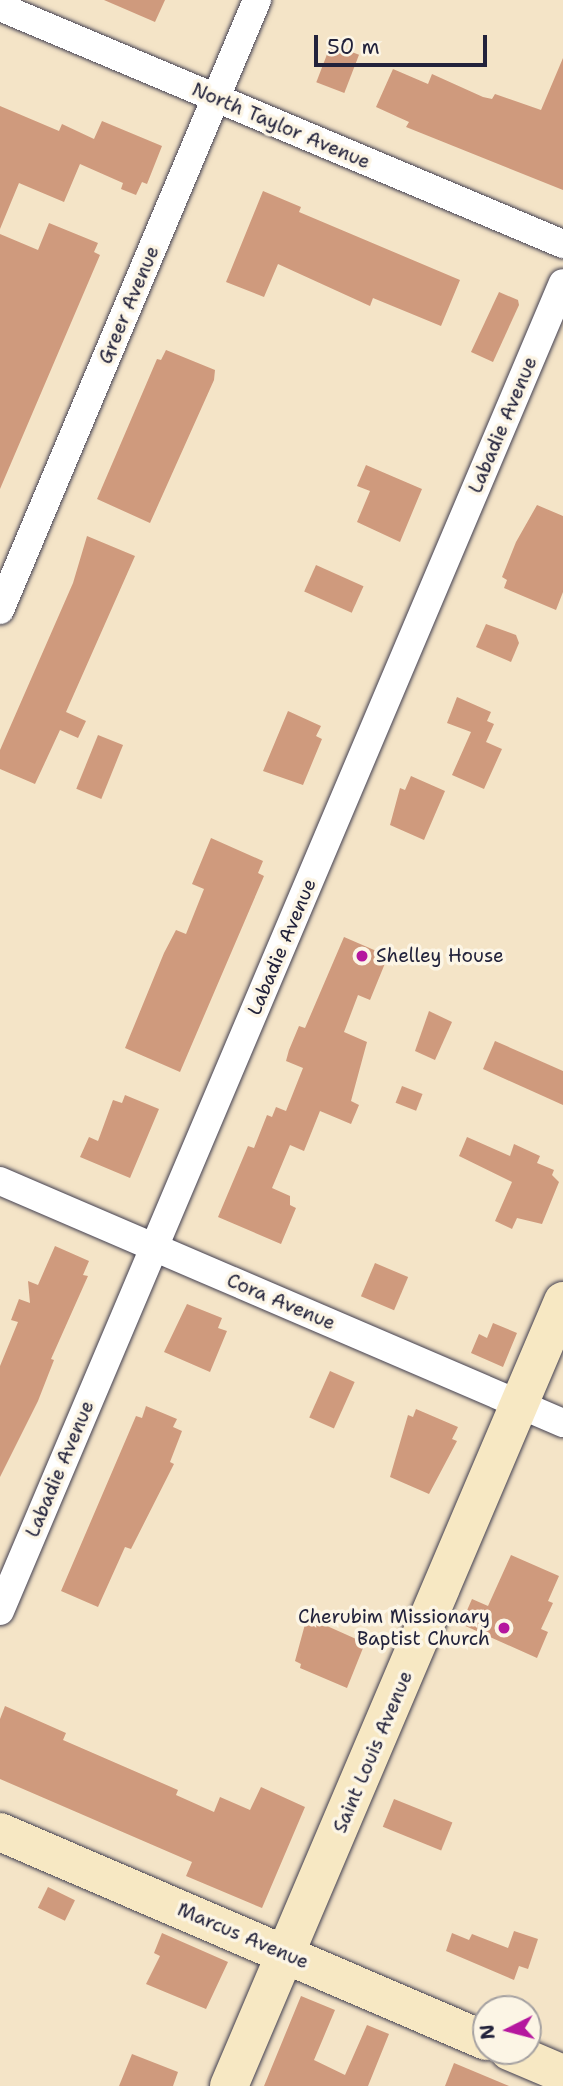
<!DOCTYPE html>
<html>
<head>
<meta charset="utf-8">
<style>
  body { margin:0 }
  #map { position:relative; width:563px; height:2086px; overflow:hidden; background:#f4e4c7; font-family:"Shantell Sans",sans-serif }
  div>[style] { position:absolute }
  .building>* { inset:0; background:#cf9a7d; transform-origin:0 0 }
  .roads { filter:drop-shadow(0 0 2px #423f50) drop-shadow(0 0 2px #423f50) }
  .street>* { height:28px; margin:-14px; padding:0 14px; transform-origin:14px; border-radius:14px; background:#fff }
  .secondary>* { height:38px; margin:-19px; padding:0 19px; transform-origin:19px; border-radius:19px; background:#f7e8c3 }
  .dots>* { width:19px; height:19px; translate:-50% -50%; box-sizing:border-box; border:4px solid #fcf5e5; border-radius:50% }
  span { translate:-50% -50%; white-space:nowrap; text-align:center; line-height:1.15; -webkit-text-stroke:7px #fcf5e5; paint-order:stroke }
  .street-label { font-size:19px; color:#22223b }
  .poi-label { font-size:19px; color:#22223b }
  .left { translate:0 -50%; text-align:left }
  .right { translate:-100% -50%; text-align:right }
  .north { position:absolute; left:472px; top:1995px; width:70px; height:70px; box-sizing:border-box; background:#fcf5e5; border:2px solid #a5a1a1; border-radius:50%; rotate:264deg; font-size:19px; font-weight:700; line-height:28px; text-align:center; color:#22223b }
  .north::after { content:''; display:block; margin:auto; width:24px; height:32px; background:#b5179e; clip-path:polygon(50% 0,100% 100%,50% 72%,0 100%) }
  .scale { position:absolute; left:314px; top:35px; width:173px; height:32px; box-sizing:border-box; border:4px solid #22223b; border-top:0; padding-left:9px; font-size:21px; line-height:24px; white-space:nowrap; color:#22223b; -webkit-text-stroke:5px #fcf5e5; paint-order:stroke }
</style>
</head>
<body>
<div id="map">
  <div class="building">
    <div style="clip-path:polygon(104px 0,165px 0,155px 22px)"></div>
    <div style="left:331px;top:44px;width:30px;height:41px;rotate:21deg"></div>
    <div style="clip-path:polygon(563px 58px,563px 190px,406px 127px,409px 122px,376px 107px,393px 69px,428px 84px,432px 74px,483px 97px,492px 99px,495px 94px,541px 110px)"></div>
    <div style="clip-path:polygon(0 106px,59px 131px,62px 124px,94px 139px,102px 121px,162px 146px,147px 184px,142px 182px,136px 195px,121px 189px,123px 183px,80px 164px,64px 202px,19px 183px,0 229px)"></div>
    <div style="clip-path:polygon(263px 191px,301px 207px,299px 212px,460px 280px,441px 326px,373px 298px,370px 306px,278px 264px,264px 297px,226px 282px)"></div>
    <div style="clip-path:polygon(49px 223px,98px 243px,94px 252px,100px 255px,0 489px,0 234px,38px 250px)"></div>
    <div style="clip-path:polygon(499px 292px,518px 300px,519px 305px,493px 362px,471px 352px)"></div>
    <div style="clip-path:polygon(166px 350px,215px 370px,214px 380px,150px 523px,97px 499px,157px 359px,161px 360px)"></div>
    <div style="clip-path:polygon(366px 465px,422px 489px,400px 542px,357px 522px,370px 491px,357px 486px)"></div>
    <div style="clip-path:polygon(537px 505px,563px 516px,563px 592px,556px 610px,504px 588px,507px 580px,502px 577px,516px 542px)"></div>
    <div style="clip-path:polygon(87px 536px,135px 556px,66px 712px,86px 721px,78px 738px,60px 730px,35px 784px,0 769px,0 750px,73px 583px)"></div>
    <div style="left:316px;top:565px;width:52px;height:29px;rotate:24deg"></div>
    <div style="clip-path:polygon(486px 624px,516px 635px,519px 643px,511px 662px,476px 647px)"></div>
    <div style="clip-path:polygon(457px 697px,491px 712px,487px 721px,494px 724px,486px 742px,502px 749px,484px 789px,452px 775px,471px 732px,447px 723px)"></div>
    <div style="clip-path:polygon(288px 711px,321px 726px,316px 736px,322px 739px,303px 785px,263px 771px)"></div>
    <div style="left:98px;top:735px;width:27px;height:58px;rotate:22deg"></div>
    <div style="clip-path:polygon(411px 776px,445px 791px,424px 840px,390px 825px,400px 788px,405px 790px)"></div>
    <div style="clip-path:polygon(211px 838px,263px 861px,258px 873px,264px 876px,180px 1072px,125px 1048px,164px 953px,176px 930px,186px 934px,204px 889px,192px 884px)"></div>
    <div style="clip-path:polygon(344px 937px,388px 956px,370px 1000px,358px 995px,344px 1032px,367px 1042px,351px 1101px,359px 1105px,351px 1124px,320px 1111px,304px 1151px,290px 1145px,272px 1188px,290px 1196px,290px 1205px,296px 1208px,281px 1244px,218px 1217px,248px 1146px,254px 1148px,267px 1115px,272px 1117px,276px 1107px,286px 1111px,303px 1068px,286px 1061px,289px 1050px,299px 1026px,305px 1028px)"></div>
    <div style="clip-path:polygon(429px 1011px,452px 1022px,435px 1060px,415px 1051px)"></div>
    <div style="clip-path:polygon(495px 1041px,563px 1071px,563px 1105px,483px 1069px)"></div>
    <div style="left:402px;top:1086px;width:22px;height:18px;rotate:21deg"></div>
    <div style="clip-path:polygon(125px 1095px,159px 1109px,130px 1178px,80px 1157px,89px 1137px,98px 1141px,113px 1100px,122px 1103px)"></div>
    <div style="clip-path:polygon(467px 1137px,510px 1156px,514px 1144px,540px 1156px,537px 1163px,554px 1170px,552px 1175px,559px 1182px,542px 1224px,517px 1218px,512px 1229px,495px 1221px,512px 1182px,459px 1156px)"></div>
    <div style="clip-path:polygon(55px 1246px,89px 1261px,83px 1275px,88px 1276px,51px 1359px,54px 1360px,38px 1401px,0 1477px,0 1366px,18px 1322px,11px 1320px,19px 1299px,30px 1303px,28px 1281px,38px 1285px)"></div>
    <div style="left:375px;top:1263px;width:36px;height:36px;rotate:23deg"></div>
    <div style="clip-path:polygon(187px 1304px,222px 1318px,218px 1328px,227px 1331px,210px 1372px,164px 1352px)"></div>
    <div style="clip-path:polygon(493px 1323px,517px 1333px,503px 1367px,471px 1353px,479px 1334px,487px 1338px)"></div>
    <div style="left:330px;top:1371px;width:27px;height:51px;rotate:24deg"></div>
    <div style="clip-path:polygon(146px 1406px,177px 1419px,173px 1427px,182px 1431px,170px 1462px,174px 1464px,131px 1549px,125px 1547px,98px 1607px,61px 1591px,136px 1416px,142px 1418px)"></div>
    <div style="clip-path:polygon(416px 1409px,458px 1427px,452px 1439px,457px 1441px,429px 1494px,390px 1477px,408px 1415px,413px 1417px)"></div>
    <div style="clip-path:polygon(511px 1555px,559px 1576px,548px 1601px,553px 1603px,541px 1629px,548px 1632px,537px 1658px,461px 1624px,472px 1599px,488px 1606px)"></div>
    <div style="clip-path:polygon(307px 1617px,365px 1643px,347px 1688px,300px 1668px,301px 1664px,295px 1661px)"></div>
    <div style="clip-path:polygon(5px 1706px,66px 1733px,63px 1740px,178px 1790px,176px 1795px,214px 1812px,220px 1797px,250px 1810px,261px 1787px,305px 1807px,262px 1908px,186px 1876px,192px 1862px,0 1779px,0 1719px)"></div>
    <div style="left:394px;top:1799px;width:63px;height:30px;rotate:22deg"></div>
    <div style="left:48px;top:1887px;width:30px;height:23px;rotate:26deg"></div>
    <div style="clip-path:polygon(514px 1931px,538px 1939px,528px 1969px,519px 1966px,514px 1980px,446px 1951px,452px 1933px,469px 1940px,472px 1934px,508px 1948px)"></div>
    <div style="clip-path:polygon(162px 1933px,228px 1962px,206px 2009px,146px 1984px,160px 1956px,154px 1953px)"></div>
    <div style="clip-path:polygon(301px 1996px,335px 2010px,314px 2060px,345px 2075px,367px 2025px,389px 2034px,368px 2086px,264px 2086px)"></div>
    <div style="clip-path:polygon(132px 2054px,178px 2072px,173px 2086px,119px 2086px)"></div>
    <div style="clip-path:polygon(454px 2063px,509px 2086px,445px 2086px)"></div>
  </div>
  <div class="roads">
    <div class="street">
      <div style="left:0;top:7px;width:611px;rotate:22.83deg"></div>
      <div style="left:0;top:610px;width:662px;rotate:-67.15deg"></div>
      <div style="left:0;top:1181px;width:613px;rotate:23.26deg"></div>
      <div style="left:0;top:1611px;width:1442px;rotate:-67.03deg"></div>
    </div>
    <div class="secondary">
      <div style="left:0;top:1832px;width:529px;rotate:23.27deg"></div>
      <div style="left:509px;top:2051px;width:59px;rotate:23.1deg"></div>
      <div style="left:229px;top:2086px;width:853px;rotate:-66.95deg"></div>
    </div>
  </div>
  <div class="dots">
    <div style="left:362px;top:956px;background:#b5179e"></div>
    <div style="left:504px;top:1628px;background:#b5179e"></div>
  </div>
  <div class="street-label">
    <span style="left:281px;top:126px;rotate:23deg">North Taylor Avenue</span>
    <span style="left:129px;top:305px;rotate:-67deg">Greer Avenue</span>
    <span style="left:503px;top:425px;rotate:-67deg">Labadie Avenue</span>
    <span style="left:282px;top:947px;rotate:-67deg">Labadie Avenue</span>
    <span style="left:281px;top:1302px;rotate:23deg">Cora Avenue</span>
    <span style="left:60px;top:1469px;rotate:-67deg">Labadie Avenue</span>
    <span style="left:373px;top:1752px;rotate:-67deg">Saint Louis Avenue</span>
    <span style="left:243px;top:1936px;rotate:23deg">Marcus Avenue</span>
  </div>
  <div class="poi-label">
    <span class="left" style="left:376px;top:956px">Shelley House</span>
    <span class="right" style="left:490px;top:1628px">Cherubim Missionary<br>Baptist Church</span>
  </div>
  <div class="north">N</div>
  <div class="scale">50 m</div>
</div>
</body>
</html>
